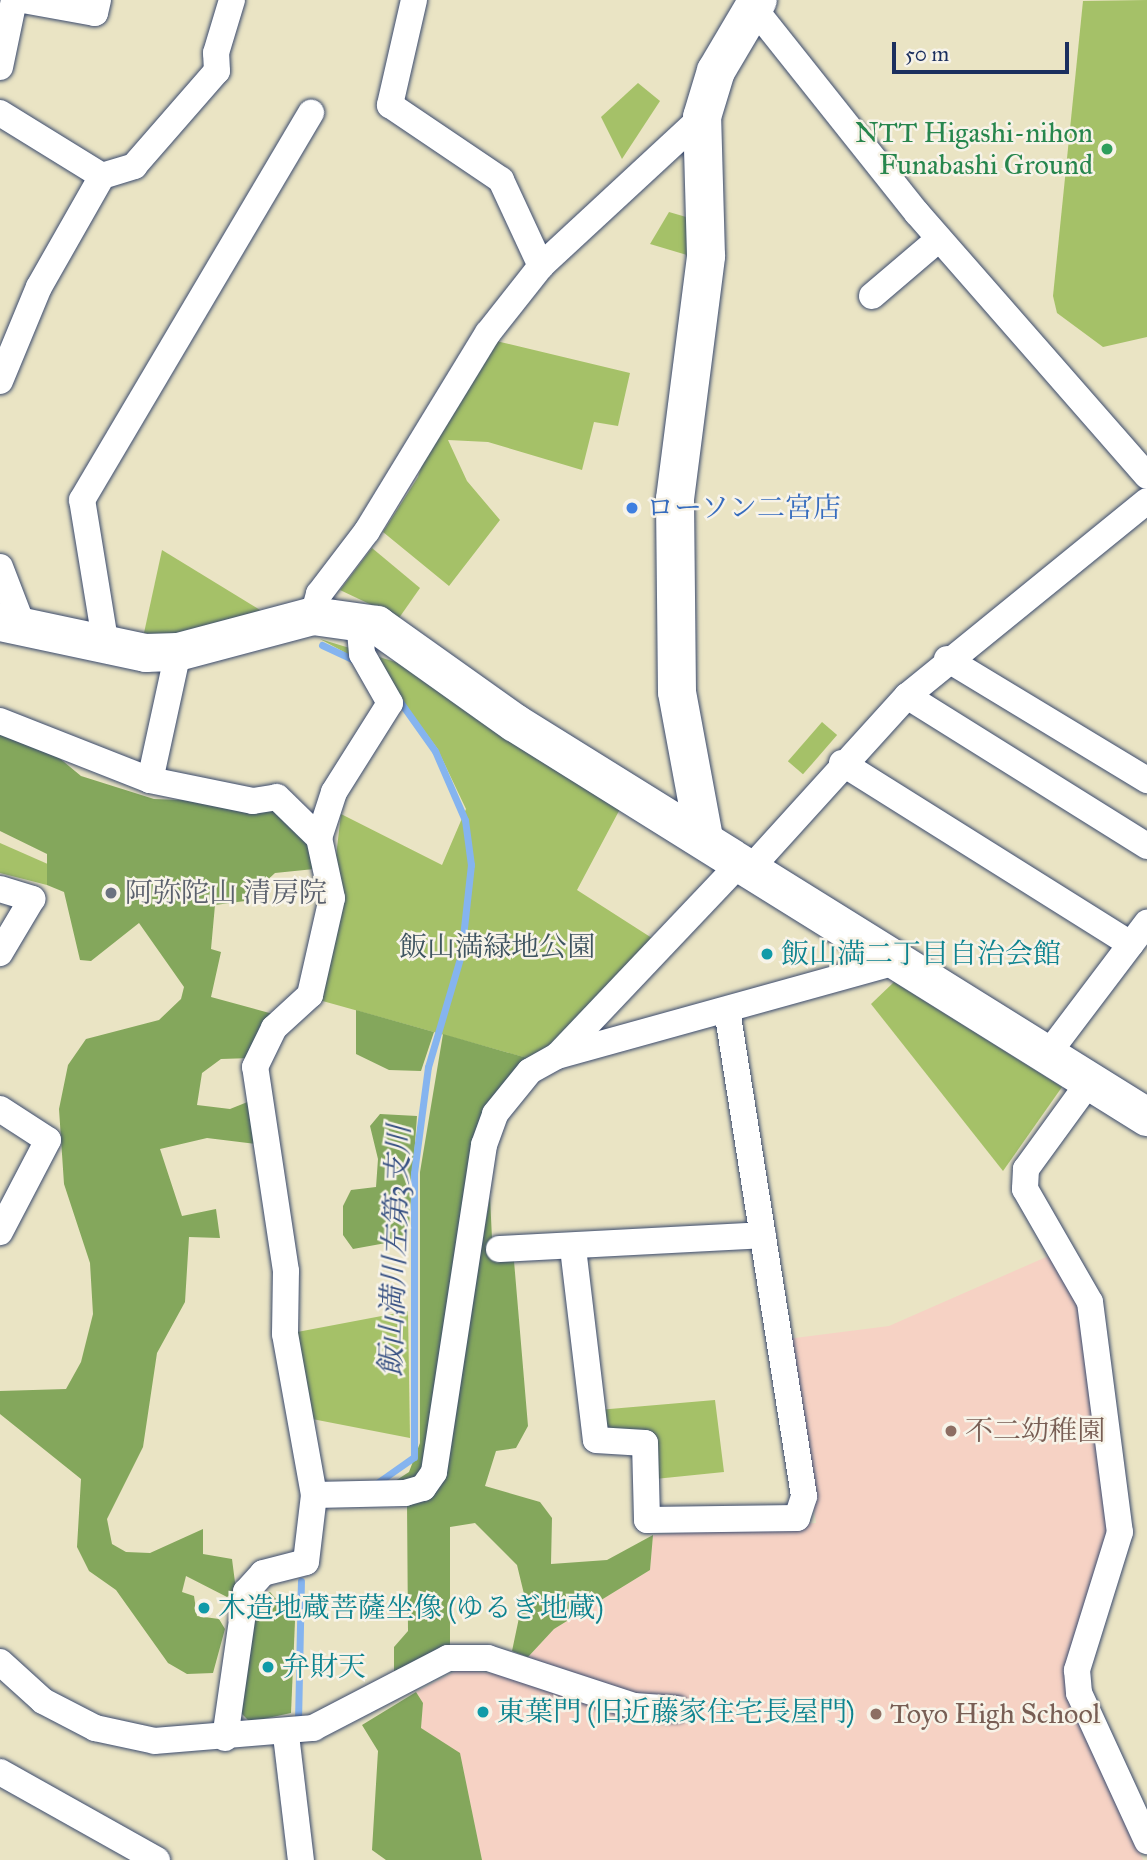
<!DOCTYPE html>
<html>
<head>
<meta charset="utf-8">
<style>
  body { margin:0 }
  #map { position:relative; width:1147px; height:1860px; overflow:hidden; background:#eae4c4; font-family:"IM FELL Great Primer","Noto Serif JP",serif }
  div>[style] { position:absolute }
  .built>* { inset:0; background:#f6d2c4 }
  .green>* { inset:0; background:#a5c168; transform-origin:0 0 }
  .forest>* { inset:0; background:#84a75c }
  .stream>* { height:7px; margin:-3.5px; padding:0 3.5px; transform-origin:3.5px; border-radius:3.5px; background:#85b4ef }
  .roads { filter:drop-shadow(0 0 2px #3a4a6d) drop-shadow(0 0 2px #3a4a6d) }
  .street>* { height:26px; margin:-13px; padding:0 13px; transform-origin:13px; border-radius:13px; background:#fff }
  .secondary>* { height:38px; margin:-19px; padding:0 19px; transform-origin:19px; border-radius:19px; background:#fff }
  .dots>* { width:19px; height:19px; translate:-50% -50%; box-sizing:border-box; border:4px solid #f7f3e8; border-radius:50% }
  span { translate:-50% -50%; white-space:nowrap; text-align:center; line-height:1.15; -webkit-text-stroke:5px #f7f3e8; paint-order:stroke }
  .leisure-label { font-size:28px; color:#27864d }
  .right { translate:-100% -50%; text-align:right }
  .shop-label { font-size:28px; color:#366cbe }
  .left { translate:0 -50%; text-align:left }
  .worship-label { font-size:28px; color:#5b616d }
  .park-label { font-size:28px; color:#3e5460 }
  .culture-label { font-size:28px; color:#0d838f }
  .education-label { font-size:28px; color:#785e54 }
  .water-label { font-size:30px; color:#365082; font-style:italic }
  .scale { position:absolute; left:892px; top:42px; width:177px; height:32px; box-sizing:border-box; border:4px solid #1b2f5e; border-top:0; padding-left:9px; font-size:21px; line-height:24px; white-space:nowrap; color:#1b2f5e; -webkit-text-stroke:5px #f7f3e8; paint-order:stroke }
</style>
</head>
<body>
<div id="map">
  <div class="built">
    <div style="clip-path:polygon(1053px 1254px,1085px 1307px,1115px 1531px,1072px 1701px,1143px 1860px,482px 1860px,460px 1754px,421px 1728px,423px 1703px,416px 1692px,458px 1670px,508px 1675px,671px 1721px,682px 1696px,636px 1695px,528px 1657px,554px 1629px,650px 1570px,653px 1535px,816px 1523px,787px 1339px,889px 1326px)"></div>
  </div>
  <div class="green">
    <div style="clip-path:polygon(1147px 0,1147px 337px,1103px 347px,1057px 313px,1053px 296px,1083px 1px)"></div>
    <div style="clip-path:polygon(638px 83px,660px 101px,622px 159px,601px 117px)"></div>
    <div style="clip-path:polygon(669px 212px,693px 219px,697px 258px,650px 244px)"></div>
    <div style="clip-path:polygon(496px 341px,630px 373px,618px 426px,594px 422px,582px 470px,488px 442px,448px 440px,467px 481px,500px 520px,449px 586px,383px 532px,418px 477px,434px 427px)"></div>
    <div style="clip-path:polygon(372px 548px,420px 588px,399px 618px,340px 590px)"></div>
    <div style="clip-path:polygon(162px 550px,270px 616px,195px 640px,144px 633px)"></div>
    <div style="clip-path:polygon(320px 639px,412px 667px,620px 809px,577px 890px,655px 940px,549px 1054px,534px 1060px,319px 1000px,341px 814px,442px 865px,466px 809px,437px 748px,381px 672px)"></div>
    <div style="left:822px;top:722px;width:20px;height:52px;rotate:41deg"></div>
    <div style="clip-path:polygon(0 843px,50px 865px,47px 885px,0 873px)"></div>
    <div style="clip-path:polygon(894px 982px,1062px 1087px,1003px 1171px,871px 1004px)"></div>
    <div style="clip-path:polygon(408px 1311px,410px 1438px,307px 1418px,292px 1333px)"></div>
    <div style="clip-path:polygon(715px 1400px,724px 1472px,655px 1479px,653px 1438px,601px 1432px,598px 1410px)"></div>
  </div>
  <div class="forest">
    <div style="clip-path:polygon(0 709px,81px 776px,154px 799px,282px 804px,324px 868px,275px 873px,245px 901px,215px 905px,211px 949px,221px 952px,211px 997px,273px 1014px,251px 1058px,221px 1059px,202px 1073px,197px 1105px,230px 1109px,250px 1101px,257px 1144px,207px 1138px,160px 1149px,182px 1216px,216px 1209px,220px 1238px,189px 1237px,185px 1302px,157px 1353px,143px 1447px,107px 1519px,112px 1544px,126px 1552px,150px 1553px,203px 1529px,203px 1554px,232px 1559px,236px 1590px,227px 1597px,186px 1576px,182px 1592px,194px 1596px,197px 1616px,219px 1619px,225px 1629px,213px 1673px,187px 1674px,168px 1663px,116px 1590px,89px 1571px,77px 1547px,81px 1479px,0 1414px,0 1391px,66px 1389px,81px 1362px,93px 1314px,90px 1263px,64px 1184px,59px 1109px,68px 1065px,86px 1039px,159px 1020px,181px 999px,184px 987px,139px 923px,91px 961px,80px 960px,64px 892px,47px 885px,47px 854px,0 831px)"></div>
    <div style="clip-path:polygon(356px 1010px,434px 1032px,421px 1071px,389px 1070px,356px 1054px)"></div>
    <div style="clip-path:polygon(443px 1034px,534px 1060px,503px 1086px,428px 1460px,416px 1479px,392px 1483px,409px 1472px,420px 1443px,420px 1172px)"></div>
    <div style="clip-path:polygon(380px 1114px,417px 1116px,408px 1239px,353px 1249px,343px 1235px,343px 1206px,351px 1190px,376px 1187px,378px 1159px,370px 1126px)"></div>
    <div style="clip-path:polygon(490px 1197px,493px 1259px,514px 1261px,528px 1426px,516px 1448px,496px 1451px,485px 1486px,540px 1502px,552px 1518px,551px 1564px,607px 1560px,653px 1535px,650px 1570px,554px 1629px,528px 1657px,512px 1651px,524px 1594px,517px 1565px,475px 1523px,450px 1527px,450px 1645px,394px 1674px,394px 1647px,408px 1631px,407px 1503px,443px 1474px)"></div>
    <div style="clip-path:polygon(270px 1592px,295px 1621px,291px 1713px,250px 1722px,240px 1712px,256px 1601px)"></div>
    <div style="clip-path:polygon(416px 1692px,423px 1703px,421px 1728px,460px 1753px,482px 1860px,386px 1860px,372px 1850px,378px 1751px,362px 1725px)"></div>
  </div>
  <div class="stream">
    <div style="left:322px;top:645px;width:38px;rotate:25deg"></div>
    <div style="left:377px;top:1483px;width:45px;rotate:-35.1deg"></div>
    <div style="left:414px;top:1457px;width:284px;rotate:-90deg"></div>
    <div style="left:414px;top:1173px;width:107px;rotate:-82.5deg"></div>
    <div style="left:428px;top:1067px;width:117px;rotate:-73.6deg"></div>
    <div style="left:461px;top:955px;width:91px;rotate:-83.7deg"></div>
    <div style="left:471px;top:865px;width:45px;rotate:-97.6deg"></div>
    <div style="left:465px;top:820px;width:75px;rotate:-113.5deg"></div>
    <div style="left:435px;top:751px;width:64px;rotate:-125.4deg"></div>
    <div style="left:298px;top:1722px;width:141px;rotate:-88.8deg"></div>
  </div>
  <div class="roads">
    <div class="street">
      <div style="left:23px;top:0;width:73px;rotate:10.2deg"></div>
      <div style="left:95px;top:13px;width:13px;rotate:-77deg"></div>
      <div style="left:414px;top:0;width:108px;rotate:102.9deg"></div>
      <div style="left:390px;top:105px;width:134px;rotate:34deg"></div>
      <div style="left:501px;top:180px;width:95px;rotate:65.1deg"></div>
      <div style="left:753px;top:7px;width:263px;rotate:51.5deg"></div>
      <div style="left:917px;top:213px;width:349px;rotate:48.8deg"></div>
      <div style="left:0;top:67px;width:68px;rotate:-78.2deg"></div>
      <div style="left:0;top:113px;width:120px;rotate:31.7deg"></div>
      <div style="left:872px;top:296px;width:88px;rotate:-40.4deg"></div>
      <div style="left:0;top:381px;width:102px;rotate:-67.5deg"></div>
      <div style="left:39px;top:287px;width:128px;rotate:-60.4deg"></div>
      <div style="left:102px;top:176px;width:34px;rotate:-17deg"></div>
      <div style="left:134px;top:166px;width:126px;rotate:-48.9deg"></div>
      <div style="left:217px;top:71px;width:18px;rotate:-93deg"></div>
      <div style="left:216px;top:53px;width:55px;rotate:-73.2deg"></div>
      <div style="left:0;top:567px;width:61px;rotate:68.9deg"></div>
      <div style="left:313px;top:616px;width:23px;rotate:-75deg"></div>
      <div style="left:319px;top:594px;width:79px;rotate:-52.7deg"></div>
      <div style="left:367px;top:531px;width:232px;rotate:-58.6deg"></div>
      <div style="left:488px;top:333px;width:85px;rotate:-51.7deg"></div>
      <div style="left:541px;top:266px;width:219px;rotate:-42.8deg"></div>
      <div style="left:106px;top:646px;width:148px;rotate:-99.3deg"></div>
      <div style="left:82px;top:500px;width:450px;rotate:-59.4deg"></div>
      <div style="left:178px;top:652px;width:131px;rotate:102.3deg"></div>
      <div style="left:150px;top:780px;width:105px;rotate:11.5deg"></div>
      <div style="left:253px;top:801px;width:24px;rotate:-9deg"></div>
      <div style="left:277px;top:797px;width:59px;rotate:44.3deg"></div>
      <div style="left:947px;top:659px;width:234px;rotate:31.2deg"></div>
      <div style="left:907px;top:696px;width:283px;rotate:32deg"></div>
      <div style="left:0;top:721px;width:161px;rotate:21.5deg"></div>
      <div style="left:842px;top:763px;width:341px;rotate:32.1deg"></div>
      <div style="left:750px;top:869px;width:234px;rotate:-47.8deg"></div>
      <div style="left:907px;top:696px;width:309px;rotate:-39.1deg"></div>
      <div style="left:0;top:889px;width:34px;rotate:17deg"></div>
      <div style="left:32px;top:899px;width:63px;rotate:120.7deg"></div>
      <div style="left:558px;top:1055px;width:265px;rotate:-46.5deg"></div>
      <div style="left:1047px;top:1055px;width:166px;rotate:-52.9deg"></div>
      <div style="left:1090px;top:1081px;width:109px;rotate:126deg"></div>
      <div style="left:1026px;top:1169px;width:20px;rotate:93deg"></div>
      <div style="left:1025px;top:1189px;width:130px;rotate:60.1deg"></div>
      <div style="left:1090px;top:1302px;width:232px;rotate:82.6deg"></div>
      <div style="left:1120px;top:1532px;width:145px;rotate:107.3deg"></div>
      <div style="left:1077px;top:1670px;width:23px;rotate:85deg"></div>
      <div style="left:1079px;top:1693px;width:163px;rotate:65.3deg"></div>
      <div style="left:0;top:1109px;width:57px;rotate:32.9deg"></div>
      <div style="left:48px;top:1140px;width:104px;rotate:117.6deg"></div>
      <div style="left:573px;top:1248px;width:193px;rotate:83.2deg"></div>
      <div style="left:596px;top:1440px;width:49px;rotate:3.5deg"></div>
      <div style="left:645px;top:1443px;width:77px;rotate:88.5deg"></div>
      <div style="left:647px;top:1520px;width:150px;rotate:-0.8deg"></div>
      <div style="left:797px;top:1518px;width:23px;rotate:-72deg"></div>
      <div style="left:804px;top:1496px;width:492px;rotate:-99deg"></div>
      <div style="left:499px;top:1249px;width:264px;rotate:-3deg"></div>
      <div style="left:314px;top:1495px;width:91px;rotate:-1.3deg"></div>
      <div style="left:405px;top:1493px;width:19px;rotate:-16deg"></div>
      <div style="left:423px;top:1488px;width:19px;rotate:-55deg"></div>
      <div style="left:434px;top:1472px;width:331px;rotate:-81.3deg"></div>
      <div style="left:484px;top:1145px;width:33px;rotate:-70deg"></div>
      <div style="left:495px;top:1114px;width:55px;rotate:-50.9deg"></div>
      <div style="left:530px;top:1071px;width:31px;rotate:-29deg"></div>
      <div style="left:557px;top:1056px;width:352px;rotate:-15.5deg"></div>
      <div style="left:0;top:1662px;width:58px;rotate:42.2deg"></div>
      <div style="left:43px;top:1701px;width:59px;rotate:27.4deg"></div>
      <div style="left:95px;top:1728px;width:61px;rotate:12.2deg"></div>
      <div style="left:155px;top:1741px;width:159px;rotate:-4.7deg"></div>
      <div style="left:313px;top:1728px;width:152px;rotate:-27.4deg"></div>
      <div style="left:448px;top:1658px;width:40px"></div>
      <div style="left:488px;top:1658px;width:154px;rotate:18.2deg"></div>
      <div style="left:634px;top:1706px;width:43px;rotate:4deg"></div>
      <div style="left:286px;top:1735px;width:126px;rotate:83.2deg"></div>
      <div style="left:225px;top:1738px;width:148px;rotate:-81.8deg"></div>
      <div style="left:246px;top:1592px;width:25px;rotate:-48deg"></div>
      <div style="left:263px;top:1573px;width:44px;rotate:-14.3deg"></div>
      <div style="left:306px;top:1562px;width:67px;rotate:-83.2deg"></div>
      <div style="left:314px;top:1495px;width:164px;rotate:-100.2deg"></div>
      <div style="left:285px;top:1334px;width:63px;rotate:-89.1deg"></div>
      <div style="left:286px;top:1271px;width:206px;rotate:-98.6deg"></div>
      <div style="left:255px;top:1067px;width:43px;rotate:-64deg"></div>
      <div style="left:274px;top:1028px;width:49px;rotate:-42.5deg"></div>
      <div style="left:310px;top:995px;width:99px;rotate:-77.2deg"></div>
      <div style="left:332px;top:898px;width:61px;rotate:-102.2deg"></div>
      <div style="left:319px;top:838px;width:48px;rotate:-71.9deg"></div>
      <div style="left:334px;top:792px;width:105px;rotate:-57.8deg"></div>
      <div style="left:390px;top:703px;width:56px;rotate:-119.7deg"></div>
      <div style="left:362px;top:654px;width:35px;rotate:-95deg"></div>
      <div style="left:0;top:1772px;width:180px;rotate:29.3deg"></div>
    </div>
    <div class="secondary">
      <div style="left:0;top:622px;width:149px;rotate:12deg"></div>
      <div style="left:146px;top:653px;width:32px;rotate:-2deg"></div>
      <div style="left:178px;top:652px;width:140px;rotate:-14.9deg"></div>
      <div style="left:313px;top:616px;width:65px;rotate:8deg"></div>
      <div style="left:377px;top:625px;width:169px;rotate:35.4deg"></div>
      <div style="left:515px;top:723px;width:745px;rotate:31.94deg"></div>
      <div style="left:704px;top:838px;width:148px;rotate:-100.5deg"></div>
      <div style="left:677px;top:692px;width:193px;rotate:-90.6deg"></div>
      <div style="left:675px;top:499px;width:245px;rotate:-82.7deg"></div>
      <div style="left:706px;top:256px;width:139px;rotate:-91.6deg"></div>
      <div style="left:702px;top:117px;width:48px;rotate:-73.1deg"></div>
      <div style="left:716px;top:71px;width:82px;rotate:-59.4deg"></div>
    </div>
  </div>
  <div class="dots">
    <div style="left:1107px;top:149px;background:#2e9e5b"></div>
    <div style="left:632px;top:508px;background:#3f7fe0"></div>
    <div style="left:111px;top:893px;background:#6b7280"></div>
    <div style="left:767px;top:954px;background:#0f9aa8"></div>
    <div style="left:951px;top:1431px;background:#8d6e63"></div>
    <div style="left:204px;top:1608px;background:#0f9aa8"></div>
    <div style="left:268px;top:1667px;background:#0f9aa8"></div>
    <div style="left:483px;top:1712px;background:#0f9aa8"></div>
    <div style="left:876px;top:1714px;background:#8d6e63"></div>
  </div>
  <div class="leisure-label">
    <span class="right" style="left:1093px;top:149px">NTT Higashi-nihon<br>Funabashi Ground</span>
  </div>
  <div class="shop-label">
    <span class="left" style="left:646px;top:508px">ローソン二宮店</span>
  </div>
  <div class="worship-label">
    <span class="left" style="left:125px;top:893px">阿弥陀山 清房院</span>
  </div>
  <div class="park-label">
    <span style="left:497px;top:947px">飯山満緑地公園</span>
  </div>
  <div class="culture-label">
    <span class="left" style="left:781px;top:954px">飯山満二丁目自治会館</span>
    <span class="left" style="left:218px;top:1608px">木造地蔵菩薩坐像 (ゆるぎ地蔵)</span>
    <span class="left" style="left:282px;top:1667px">弁財天</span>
    <span class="left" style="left:497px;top:1712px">東葉門 (旧近藤家住宅長屋門)</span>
  </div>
  <div class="education-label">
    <span class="left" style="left:965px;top:1431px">不二幼稚園</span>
    <span class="left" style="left:890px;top:1714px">Toyo High School</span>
  </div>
  <div class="water-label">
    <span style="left:395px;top:1251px;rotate:-88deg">飯山満川左第3支川</span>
  </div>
  <div class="scale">50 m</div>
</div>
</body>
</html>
